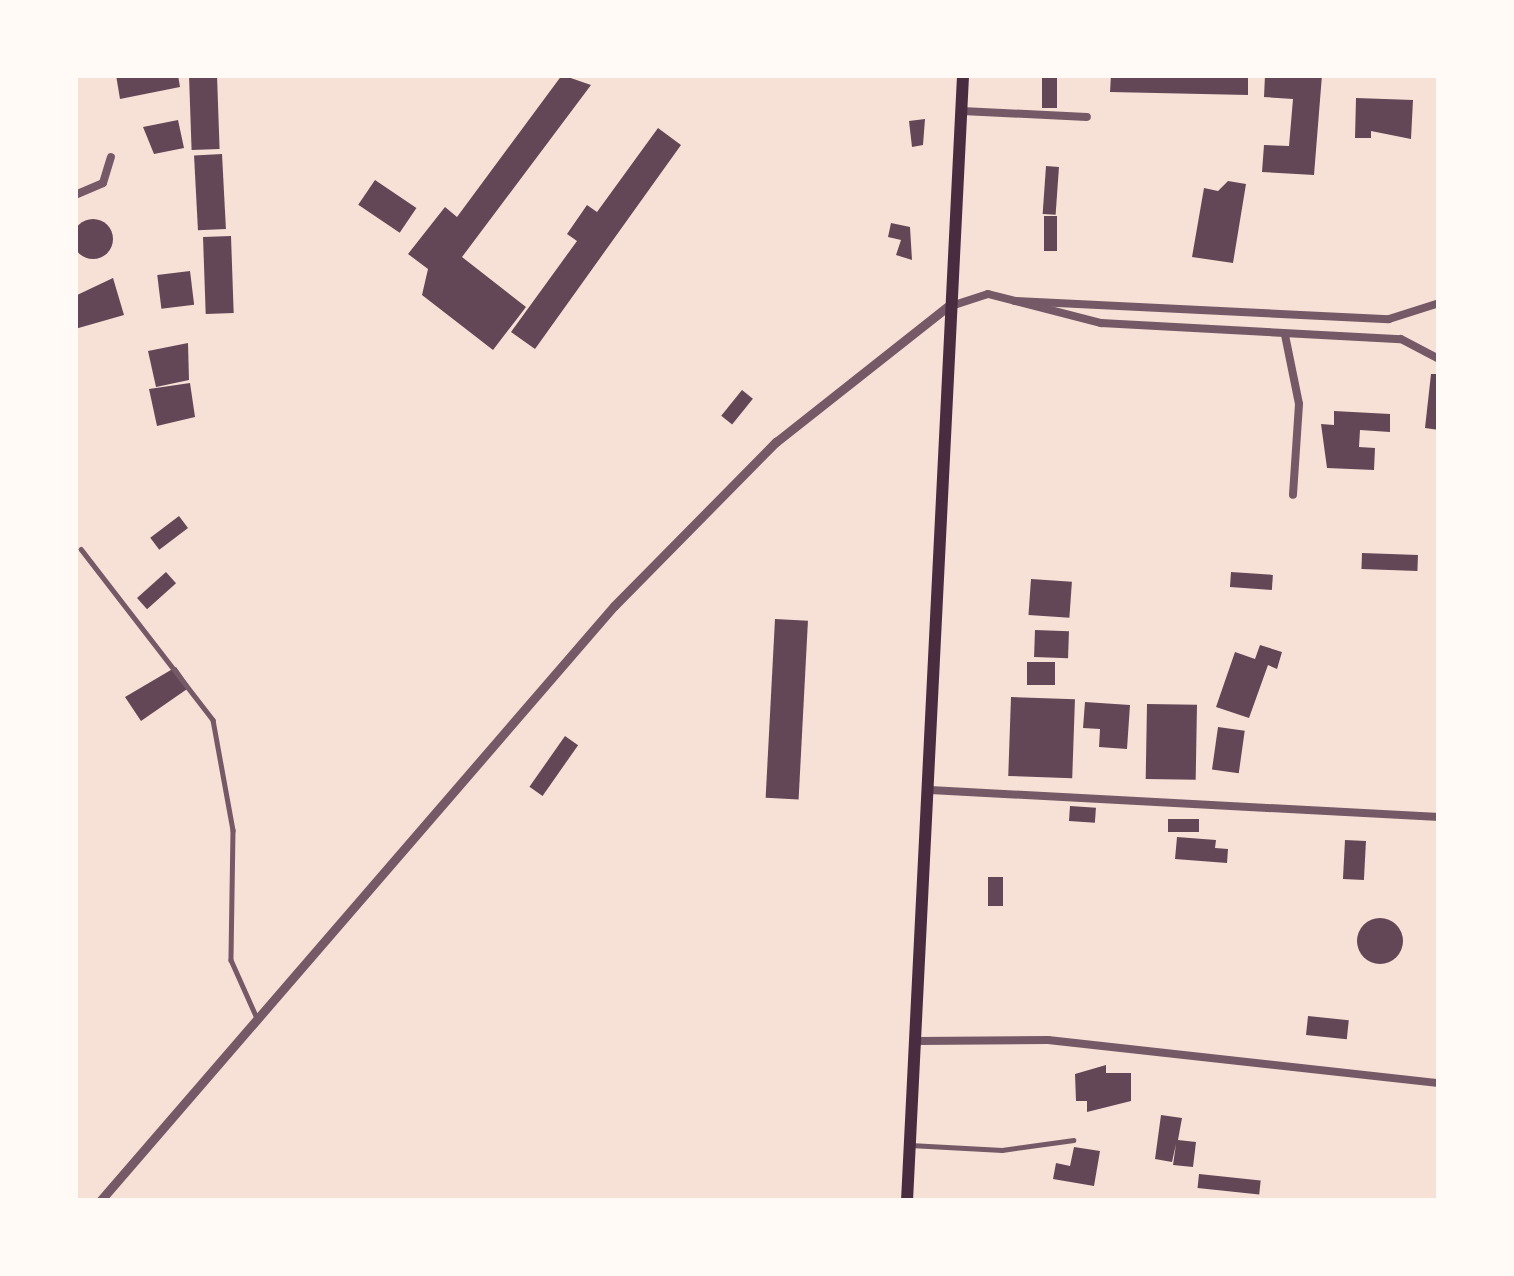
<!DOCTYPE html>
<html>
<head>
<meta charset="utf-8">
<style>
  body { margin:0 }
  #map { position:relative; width:1514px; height:1276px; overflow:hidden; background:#f7e1d7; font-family:Figtree,sans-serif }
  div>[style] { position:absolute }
  .building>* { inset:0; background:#644757; transform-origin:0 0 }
  .round { border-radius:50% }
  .service>* { height:4.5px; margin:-2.25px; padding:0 2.25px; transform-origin:2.25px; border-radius:2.25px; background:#755966 }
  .minor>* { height:8px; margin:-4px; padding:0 4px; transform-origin:4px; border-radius:4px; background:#755966 }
  .tertiary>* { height:9px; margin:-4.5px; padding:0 4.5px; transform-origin:4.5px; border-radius:4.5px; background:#755966 }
  .trunk>* { height:12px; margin:-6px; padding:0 6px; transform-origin:6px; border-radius:6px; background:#4a2c40 }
  span { translate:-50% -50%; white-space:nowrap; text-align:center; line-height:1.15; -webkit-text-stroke:10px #fffaf5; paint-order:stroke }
  .frame { position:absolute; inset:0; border:78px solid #fffaf5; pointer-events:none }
</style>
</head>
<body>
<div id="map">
  <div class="building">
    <div style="clip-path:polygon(116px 75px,178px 75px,180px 87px,120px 99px)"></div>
    <div style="left:217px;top:75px;width:74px;height:28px;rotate:88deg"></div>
    <div style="clip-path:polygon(562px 75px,591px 85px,462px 257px,526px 307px,493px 350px,422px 295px,428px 269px,408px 254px,445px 207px,457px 217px)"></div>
    <div style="left:1042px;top:75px;width:15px;height:33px"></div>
    <div style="clip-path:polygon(1111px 75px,1248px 75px,1248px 95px,1110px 92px)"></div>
    <div style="clip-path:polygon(1265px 75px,1322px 75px,1314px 175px,1262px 172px,1264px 145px,1289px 146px,1293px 99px,1264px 97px)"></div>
    <div style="clip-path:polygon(1356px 98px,1413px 100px,1411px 139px,1371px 131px,1371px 138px,1355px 138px)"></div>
    <div style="clip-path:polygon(925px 119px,923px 145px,912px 147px,909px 121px)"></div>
    <div style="clip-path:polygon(178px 120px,184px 148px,154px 154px,143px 127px)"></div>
    <div style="clip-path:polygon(658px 128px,681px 145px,535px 349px,511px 332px,577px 241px,567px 234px,587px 205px,597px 212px)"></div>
    <div style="left:222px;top:154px;width:75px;height:28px;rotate:87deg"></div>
    <div style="left:1046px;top:166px;width:13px;height:48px;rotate:4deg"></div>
    <div style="left:375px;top:180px;width:50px;height:30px;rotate:34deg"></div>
    <div style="clip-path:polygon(1228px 181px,1246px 184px,1233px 263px,1192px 257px,1204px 188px,1218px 191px)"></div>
    <div style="left:1044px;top:216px;width:13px;height:35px"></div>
    <div class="round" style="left:73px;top:219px;width:40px;height:40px"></div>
    <div style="clip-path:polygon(891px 223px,910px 227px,912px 260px,896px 255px,901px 240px,888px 237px)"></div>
    <div style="left:231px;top:236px;width:77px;height:28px;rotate:88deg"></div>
    <div style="left:190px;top:271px;width:34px;height:33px;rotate:83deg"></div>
    <div style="clip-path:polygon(113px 278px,124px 315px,75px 329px,75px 296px)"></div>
    <div style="clip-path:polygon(188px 343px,189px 380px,156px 387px,148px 351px)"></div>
    <div style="clip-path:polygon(1431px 374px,1439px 374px,1439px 430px,1425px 428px)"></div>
    <div style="clip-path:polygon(190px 383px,195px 417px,157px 426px,149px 389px)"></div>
    <div style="left:742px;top:390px;width:14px;height:33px;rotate:39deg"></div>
    <div style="clip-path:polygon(1334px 411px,1390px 414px,1390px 432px,1360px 430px,1359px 447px,1375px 448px,1374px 470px,1327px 468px,1321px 424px,1334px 425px)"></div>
    <div style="left:179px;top:516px;width:15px;height:36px;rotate:53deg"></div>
    <div style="left:1362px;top:553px;width:56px;height:16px;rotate:2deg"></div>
    <div style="left:166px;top:572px;width:15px;height:39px;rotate:48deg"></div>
    <div style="left:1231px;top:572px;width:42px;height:15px;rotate:4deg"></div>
    <div style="left:1031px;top:579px;width:41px;height:36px;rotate:4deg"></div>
    <div style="left:775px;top:619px;width:33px;height:179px;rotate:3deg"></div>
    <div style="left:1035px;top:630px;width:34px;height:27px;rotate:2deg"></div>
    <div style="clip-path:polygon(1260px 645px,1282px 652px,1277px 669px,1268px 665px,1249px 718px,1216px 707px,1235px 652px,1255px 659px)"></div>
    <div style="left:1027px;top:662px;width:28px;height:23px"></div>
    <div style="clip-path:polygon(176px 667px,190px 687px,141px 721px,125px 697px)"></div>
    <div style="left:1011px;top:697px;width:64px;height:79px;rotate:2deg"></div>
    <div style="clip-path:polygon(1085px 702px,1130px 705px,1127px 749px,1099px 747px,1100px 729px,1083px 728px)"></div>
    <div style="left:1147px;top:704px;width:50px;height:75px;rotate:1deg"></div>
    <div style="left:1218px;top:727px;width:27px;height:43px;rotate:8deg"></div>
    <div style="left:565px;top:736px;width:16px;height:62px;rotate:35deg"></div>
    <div style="left:1070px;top:806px;width:26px;height:15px;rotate:4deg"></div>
    <div style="left:1168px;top:819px;width:31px;height:13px"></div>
    <div style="clip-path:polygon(1177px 837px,1216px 840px,1215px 848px,1228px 849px,1227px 863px,1175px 859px)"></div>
    <div style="left:1345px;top:840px;width:21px;height:39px;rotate:3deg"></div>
    <div style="left:988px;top:877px;width:15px;height:29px"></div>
    <div class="round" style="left:1357px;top:918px;width:46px;height:46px"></div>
    <div style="left:1308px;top:1016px;width:41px;height:19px;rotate:6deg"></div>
    <div style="clip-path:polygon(1106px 1065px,1106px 1073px,1131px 1073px,1131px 1101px,1087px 1112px,1087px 1101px,1076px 1101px,1075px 1074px)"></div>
    <div style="clip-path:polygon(1161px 1115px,1182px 1118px,1178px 1140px,1196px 1142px,1193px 1167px,1173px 1165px,1176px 1144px,1172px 1162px,1155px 1159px)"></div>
    <div style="clip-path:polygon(1074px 1147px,1100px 1151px,1094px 1186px,1053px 1179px,1056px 1163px,1070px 1166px)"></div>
    <div style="left:1199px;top:1174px;width:62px;height:14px;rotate:6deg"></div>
  </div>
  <div class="service">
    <div style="left:81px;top:549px;width:216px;rotate:52.3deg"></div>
    <div style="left:213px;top:720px;width:112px;rotate:79.7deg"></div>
    <div style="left:233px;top:830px;width:130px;rotate:90.9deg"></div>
    <div style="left:231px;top:960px;width:64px;rotate:65.9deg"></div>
    <div style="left:910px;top:1145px;width:92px;rotate:3.1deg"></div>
    <div style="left:1002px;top:1150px;width:72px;rotate:-8deg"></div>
  </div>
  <div class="minor">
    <div style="left:962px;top:111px;width:125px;rotate:2.7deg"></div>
    <div style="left:75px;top:195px;width:30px;rotate:-23deg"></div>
    <div style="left:103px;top:183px;width:27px;rotate:-73deg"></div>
    <div style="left:1015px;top:301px;width:374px;rotate:2.8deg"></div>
    <div style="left:1389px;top:319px;width:52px;rotate:-17.7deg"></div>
    <div style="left:948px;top:307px;width:42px;rotate:-18deg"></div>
    <div style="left:988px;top:294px;width:117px;rotate:14.4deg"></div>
    <div style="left:1101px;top:323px;width:300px;rotate:3.1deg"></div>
    <div style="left:1401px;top:339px;width:43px;rotate:27.8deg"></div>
    <div style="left:1285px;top:335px;width:70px;rotate:78.5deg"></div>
    <div style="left:1299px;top:404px;width:91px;rotate:93.8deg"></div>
    <div style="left:930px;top:790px;width:510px;rotate:3.04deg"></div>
    <div style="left:916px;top:1041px;width:132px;rotate:-0.4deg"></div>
    <div style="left:1048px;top:1040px;width:393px;rotate:6.3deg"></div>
  </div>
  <div class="tertiary">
    <div style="left:100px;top:1201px;width:786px;rotate:-49.18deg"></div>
    <div style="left:614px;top:606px;width:231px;rotate:-45.4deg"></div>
    <div style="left:776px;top:442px;width:218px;rotate:-38.3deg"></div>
  </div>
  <div class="trunk">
    <div style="left:907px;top:1201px;width:1127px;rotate:-87.15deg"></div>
  </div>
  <div class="frame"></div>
</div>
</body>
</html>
